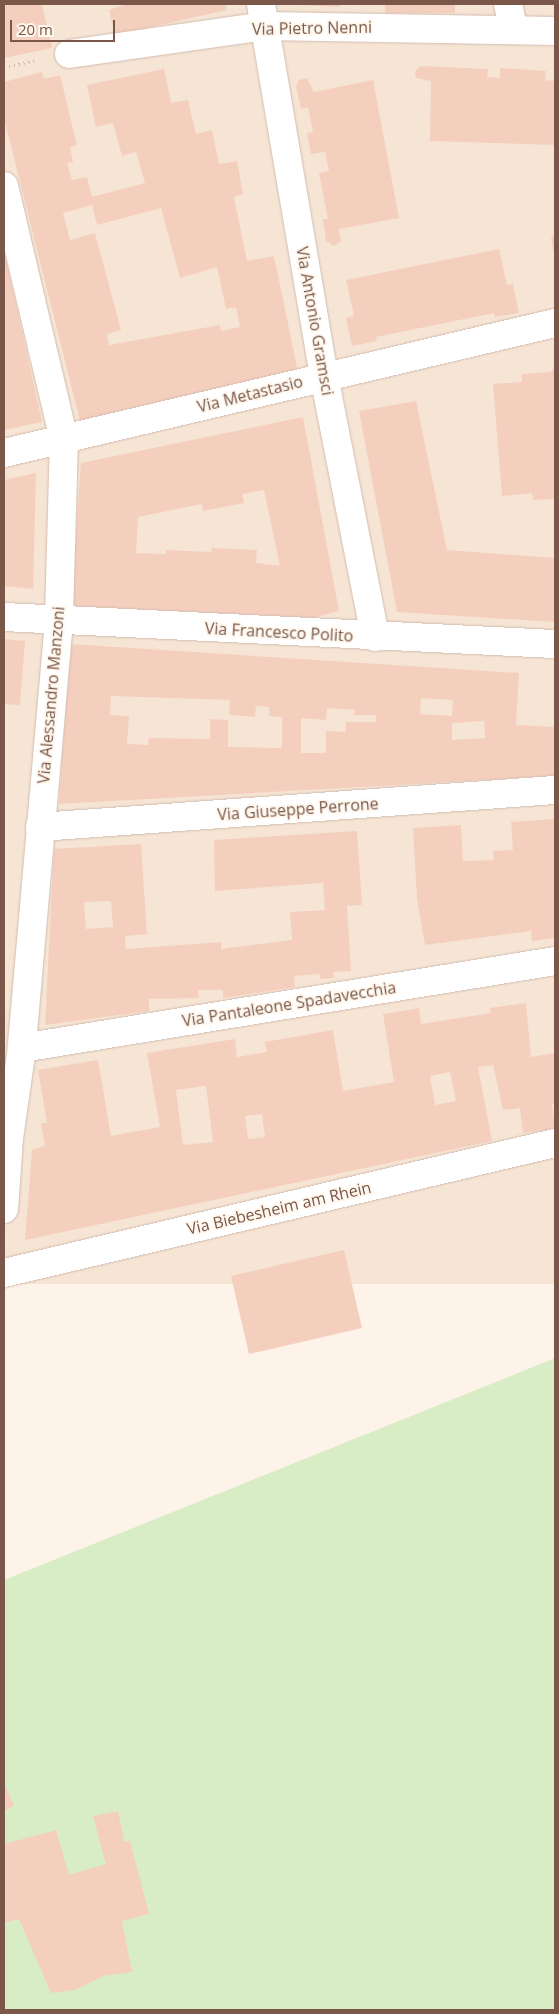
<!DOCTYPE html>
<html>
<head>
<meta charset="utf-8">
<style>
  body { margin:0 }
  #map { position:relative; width:559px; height:2014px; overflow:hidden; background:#fef3e8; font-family:"Open Sans",sans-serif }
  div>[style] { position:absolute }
  .residential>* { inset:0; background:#f6e5d5; transform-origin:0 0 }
  .green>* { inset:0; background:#d8edc5 }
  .building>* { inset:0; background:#f5cfbe; transform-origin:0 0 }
  .path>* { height:3px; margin-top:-1.5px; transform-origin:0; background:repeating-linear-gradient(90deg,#dbb2a0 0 1px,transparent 0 5px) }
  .roads { filter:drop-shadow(0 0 1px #d3bcaf) drop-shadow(0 0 1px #d3bcaf) }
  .street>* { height:28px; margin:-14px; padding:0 14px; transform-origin:14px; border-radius:14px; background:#fff }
  .secondary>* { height:28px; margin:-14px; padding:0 14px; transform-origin:14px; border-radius:14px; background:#fff }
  span { translate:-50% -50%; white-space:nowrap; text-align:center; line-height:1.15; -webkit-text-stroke:4px #fff8ef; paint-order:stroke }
  .street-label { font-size:16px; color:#7a5749 }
  .frame { position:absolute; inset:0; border:5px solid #7a5749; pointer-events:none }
  .scale { position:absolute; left:10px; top:20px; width:105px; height:22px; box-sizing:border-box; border:2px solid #7a5749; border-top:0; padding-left:6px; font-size:15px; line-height:18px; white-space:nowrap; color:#7a5749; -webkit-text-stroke:4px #fff8ef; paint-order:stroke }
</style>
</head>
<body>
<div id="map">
  <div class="residential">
    <div style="left:4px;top:4px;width:551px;height:1280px"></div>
  </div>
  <div class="green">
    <div style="clip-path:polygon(555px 1358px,555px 2010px,4px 2010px,4px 1580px)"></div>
  </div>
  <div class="building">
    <div style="clip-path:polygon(4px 4px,42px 4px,52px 48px,4px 58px)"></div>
    <div style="clip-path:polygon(127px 4px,225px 4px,227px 10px,115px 35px,109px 10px)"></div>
    <div style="clip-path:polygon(278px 4px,340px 4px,340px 7px)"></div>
    <div style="left:385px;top:4px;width:70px;height:9px"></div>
    <div style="clip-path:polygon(420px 66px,488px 69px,487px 77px,500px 78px,500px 68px,546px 71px,545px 80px,555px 81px,555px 145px,430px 141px,431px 81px,416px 78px,415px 72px)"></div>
    <div style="clip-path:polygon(evenodd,164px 69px,171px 103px,188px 100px,196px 134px,212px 130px,219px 164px,237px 161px,243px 194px,234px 197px,247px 261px,274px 256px,298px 372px,80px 421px,4px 118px,4px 82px,42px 72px,44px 79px,60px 75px,77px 145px,70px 147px,73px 162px,67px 163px,72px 180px,87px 177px,92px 197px,145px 183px,136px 152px,122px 156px,113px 123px,96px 127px,87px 85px,164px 69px,92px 205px,97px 225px,161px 208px,180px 278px,217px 267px,226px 309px,236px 307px,240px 327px,221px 331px,220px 325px,109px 345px,107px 334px,121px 330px,95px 233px,70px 240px,63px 213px,92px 205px)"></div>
    <div style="clip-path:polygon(307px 78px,314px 92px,373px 80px,399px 218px,339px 229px,341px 241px,334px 246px,326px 241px,323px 219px,328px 219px,319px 173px,329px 171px,325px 152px,311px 154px,307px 133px,313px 132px,308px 107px,301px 109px,296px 87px,299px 80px)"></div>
    <div style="clip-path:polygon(555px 235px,555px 254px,554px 255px,551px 236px)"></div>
    <div style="clip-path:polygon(499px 249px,507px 285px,513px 284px,519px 313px,495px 317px,494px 313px,376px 337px,377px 341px,352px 346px,346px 318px,354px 316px,346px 280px)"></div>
    <div style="clip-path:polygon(4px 250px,42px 422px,4px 430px)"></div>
    <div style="clip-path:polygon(555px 366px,555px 499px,533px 500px,532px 493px,502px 496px,493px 384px,522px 382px,522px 374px,551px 372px)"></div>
    <div style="clip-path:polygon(416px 401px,447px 550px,555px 558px,555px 622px,397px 612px,359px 411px)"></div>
    <div style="clip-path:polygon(evenodd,303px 417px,339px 611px,313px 618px,71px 606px,81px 463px,303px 417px,264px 490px,280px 566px,256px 563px,257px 550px,212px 548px,211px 552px,166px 550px,166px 554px,136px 553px,138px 517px,202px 504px,203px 511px,244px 503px,242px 494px,264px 490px)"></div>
    <div style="clip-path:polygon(36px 473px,33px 589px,4px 586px,4px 480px)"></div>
    <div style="clip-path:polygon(4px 639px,25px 641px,20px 705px,4px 704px)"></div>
    <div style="clip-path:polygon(evenodd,70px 644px,519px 673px,516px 725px,555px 727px,555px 776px,59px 804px,70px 644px,111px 696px,230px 700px,229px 715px,255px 717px,256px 706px,269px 707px,269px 716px,282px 717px,282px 748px,228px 747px,228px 720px,210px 719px,210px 739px,149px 738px,148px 745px,127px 744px,129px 716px,110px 715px,111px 696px,70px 644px,421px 698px,453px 700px,452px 716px,420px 714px,421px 698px,70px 644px,327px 708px,355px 710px,354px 715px,376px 715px,376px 722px,346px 722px,346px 732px,326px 731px,326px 753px,301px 753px,301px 718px,326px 720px,327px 708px,70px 644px,484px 721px,485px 738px,452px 740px,452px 723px,484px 721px)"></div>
    <div style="clip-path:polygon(555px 819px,555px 938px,532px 941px,531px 931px,425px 945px,417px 899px,413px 828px,461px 825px,463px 861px,494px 860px,493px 851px,513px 850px,511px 822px)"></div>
    <div style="clip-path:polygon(evenodd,357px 831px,362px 905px,347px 906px,351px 971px,333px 972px,334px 978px,320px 979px,320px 974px,294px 976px,295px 987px,223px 998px,223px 990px,198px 990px,199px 998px,149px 999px,149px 1011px,45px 1025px,54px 849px,141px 844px,147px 934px,125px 936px,126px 949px,221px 942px,221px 949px,292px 940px,290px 912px,325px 910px,323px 883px,215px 891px,214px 840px,357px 831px,111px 901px,113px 927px,86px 929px,84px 902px,111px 901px)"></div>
    <div style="clip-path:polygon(evenodd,526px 1003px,531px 1057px,555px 1053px,555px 1103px,552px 1104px,555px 1129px,523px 1133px,520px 1108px,503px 1110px,493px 1065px,478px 1067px,492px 1141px,25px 1240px,32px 1150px,45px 1146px,41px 1123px,47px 1123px,38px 1070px,98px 1060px,111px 1136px,160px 1127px,147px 1053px,235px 1039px,237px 1057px,267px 1052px,265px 1042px,333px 1030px,343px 1091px,394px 1082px,383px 1014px,419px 1008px,421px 1024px,491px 1013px,490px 1008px,526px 1003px,450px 1072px,456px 1101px,435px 1105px,430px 1076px,450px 1072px,526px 1003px,206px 1086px,213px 1142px,183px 1145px,176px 1090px,206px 1086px,526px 1003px,262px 1114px,265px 1137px,248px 1139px,245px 1116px,262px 1114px)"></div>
    <div style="left:344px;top:1250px;width:80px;height:116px;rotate:77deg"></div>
    <div style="clip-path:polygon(4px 1783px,14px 1806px,4px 1811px)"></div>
    <div style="clip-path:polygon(118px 1811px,124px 1841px,130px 1841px,149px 1914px,122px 1921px,132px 1972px,103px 1976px,75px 1990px,51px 1993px,19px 1919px,4px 1923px,4px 1844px,56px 1830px,69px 1875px,106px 1864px,93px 1816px)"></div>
  </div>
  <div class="path">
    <div style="left:4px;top:67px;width:35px;rotate:-12deg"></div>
  </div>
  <div class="roads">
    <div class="street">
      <div style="left:261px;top:4px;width:377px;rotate:80.4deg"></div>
      <div style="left:324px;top:376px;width:266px;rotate:78.9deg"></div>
      <div style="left:508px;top:4px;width:25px;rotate:78deg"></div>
      <div style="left:69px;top:54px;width:199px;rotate:-8.1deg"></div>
      <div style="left:266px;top:26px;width:289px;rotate:1deg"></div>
      <div style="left:4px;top:453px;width:566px;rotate:-13.28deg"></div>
      <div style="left:4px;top:617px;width:552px;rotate:2.81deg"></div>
      <div style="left:40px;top:827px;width:516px;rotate:-4.11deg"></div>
      <div style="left:22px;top:1048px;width:540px;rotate:-9.27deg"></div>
      <div style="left:4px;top:1273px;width:566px;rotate:-13.28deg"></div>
    </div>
    <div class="secondary">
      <div style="left:4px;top:186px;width:260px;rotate:76.7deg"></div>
      <div style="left:64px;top:439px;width:182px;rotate:91.6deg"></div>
      <div style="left:59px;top:621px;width:429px;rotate:95deg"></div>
      <div style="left:22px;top:1048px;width:91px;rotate:98.2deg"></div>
      <div style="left:9px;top:1138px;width:71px;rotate:94deg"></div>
    </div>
  </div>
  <div class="street-label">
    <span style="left:312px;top:28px;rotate:-1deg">Via Pietro Nenni</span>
    <span style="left:315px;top:321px;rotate:80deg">Via Antonio Gramsci</span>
    <span style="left:250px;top:394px;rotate:-14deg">Via Metastasio</span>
    <span style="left:279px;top:632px;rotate:3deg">Via Francesco Polito</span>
    <span style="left:51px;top:695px;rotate:-85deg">Via Alessandro Manzoni</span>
    <span style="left:298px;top:809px;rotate:-4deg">Via Giuseppe Perrone</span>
    <span style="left:289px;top:1004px;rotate:-9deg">Via Pantaleone Spadavecchia</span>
    <span style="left:279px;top:1208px;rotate:-13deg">Via Biebesheim am Rhein</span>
  </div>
  <div class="frame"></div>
  <div class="scale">20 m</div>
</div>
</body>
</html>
